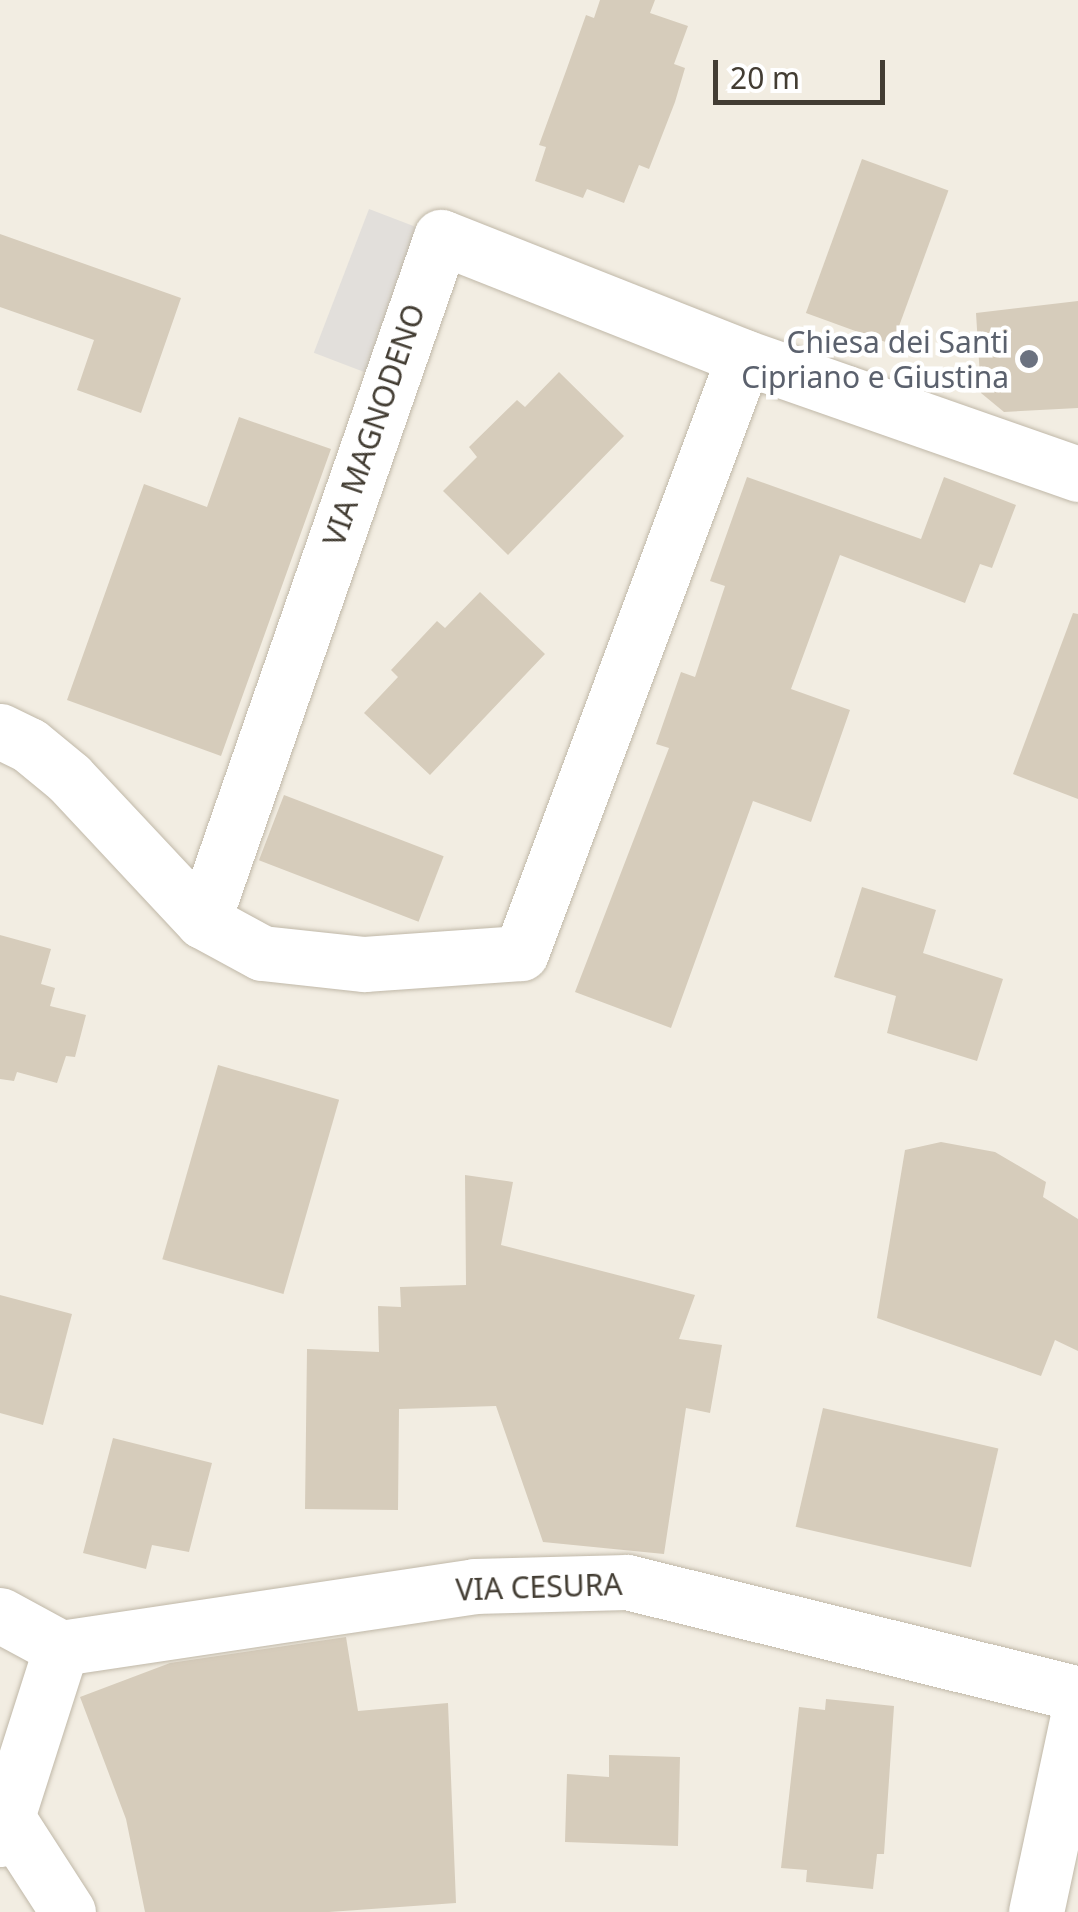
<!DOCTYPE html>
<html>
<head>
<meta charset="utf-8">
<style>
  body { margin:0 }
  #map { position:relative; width:1078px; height:1912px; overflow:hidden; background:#f2ede2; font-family:"Noto Sans",sans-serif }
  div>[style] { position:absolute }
  .parking>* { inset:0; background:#e2dfdb; transform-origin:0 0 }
  .building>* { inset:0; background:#d6ccbb; transform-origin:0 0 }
  .roads { filter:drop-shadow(0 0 2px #c0b8a8) drop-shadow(0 0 2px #c0b8a8) }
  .minor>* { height:55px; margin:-27.5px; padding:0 27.5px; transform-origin:27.5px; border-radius:27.5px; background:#fff }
  .dots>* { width:28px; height:28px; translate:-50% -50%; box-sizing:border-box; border:5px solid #fff; border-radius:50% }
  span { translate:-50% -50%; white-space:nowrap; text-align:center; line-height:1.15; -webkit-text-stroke:9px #fff; paint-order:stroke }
  .worship-label { font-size:30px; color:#5b616d }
  .right { translate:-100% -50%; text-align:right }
  .street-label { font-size:30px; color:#433d33 }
  .scale { position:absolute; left:713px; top:60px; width:172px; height:45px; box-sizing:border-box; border:5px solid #433d33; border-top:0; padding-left:12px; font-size:30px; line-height:35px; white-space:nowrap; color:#433d33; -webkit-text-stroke:8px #fff; paint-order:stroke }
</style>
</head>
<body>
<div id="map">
  <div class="parking">
    <div style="left:369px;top:209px;width:77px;height:154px;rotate:21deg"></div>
  </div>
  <div class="building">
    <div style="clip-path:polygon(600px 0,655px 0,650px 13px,688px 26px,674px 64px,685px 68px,675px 102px,649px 169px,639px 165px,624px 203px,587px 189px,583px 198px,535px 181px,546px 147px,539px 145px,566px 71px,586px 15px,594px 18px)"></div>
    <div style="left:862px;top:159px;width:92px;height:164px;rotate:20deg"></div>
    <div style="clip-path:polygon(0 234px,181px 298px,141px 413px,77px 390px,94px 340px,0 307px)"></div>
    <div style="clip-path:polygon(1078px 301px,1078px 408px,1004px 412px,981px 393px,976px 313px)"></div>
    <div style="clip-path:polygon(559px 372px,624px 436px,508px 555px,443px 491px,477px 457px,469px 447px,517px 400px,525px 407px)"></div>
    <div style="clip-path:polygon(239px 417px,331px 449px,221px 756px,67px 700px,144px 484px,207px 507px)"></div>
    <div style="clip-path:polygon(747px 477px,921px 539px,944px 477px,1016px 505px,992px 568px,980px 564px,965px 603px,840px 555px,791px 689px,850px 710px,811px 822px,753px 801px,671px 1028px,575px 992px,669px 748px,656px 744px,681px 672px,695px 677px,725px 586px,710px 581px)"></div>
    <div style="clip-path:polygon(480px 592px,545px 654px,430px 775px,364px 713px,398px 677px,391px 670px,437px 621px,445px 628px)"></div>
    <div style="clip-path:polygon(1073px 613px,1078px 614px,1078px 799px,1013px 774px)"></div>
    <div style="left:284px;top:795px;width:171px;height:70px;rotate:21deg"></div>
    <div style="clip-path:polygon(862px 887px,936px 910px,923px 953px,1003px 979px,977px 1061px,887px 1033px,896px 996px,834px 977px)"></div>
    <div style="clip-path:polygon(0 935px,51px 949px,41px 984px,55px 988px,50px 1006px,86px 1015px,75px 1057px,66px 1056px,57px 1083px,17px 1072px,14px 1081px,0 1079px)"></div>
    <div style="left:218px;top:1065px;width:126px;height:202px;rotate:16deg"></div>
    <div style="clip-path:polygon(941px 1142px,995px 1152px,1046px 1182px,1043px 1197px,1078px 1219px,1078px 1351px,1055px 1340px,1041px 1376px,877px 1318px,905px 1150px)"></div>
    <div style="clip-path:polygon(465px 1175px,513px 1182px,501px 1245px,695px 1295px,679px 1339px,722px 1345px,710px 1413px,686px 1408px,664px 1554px,543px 1542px,496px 1406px,399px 1409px,398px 1510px,305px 1509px,307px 1349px,379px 1352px,378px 1306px,401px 1307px,400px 1287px,466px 1285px)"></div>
    <div style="clip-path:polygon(0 1295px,72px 1314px,43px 1425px,0 1413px)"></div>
    <div style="left:823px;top:1408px;width:180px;height:122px;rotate:13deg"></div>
    <div style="clip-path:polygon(113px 1438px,212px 1463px,189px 1552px,152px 1545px,146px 1569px,83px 1553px)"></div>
    <div style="clip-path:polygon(346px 1637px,358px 1711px,448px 1703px,456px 1903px,329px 1912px,145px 1912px,126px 1819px,80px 1697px,170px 1663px)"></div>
    <div style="clip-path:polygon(826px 1699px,894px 1706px,884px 1854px,877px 1854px,873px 1889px,806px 1882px,807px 1870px,781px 1868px,799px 1707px,825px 1710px)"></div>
    <div style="clip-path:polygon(609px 1755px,680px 1757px,678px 1846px,565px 1842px,567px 1774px,609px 1777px)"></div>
  </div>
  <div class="roads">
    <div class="minor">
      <div style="left:0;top:731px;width:32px;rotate:26deg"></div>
      <div style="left:29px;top:745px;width:52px;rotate:39.5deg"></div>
      <div style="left:69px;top:778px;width:196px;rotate:46.9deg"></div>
      <div style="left:203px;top:921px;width:67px;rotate:28.5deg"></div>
      <div style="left:262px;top:953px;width:103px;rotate:6.2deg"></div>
      <div style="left:364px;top:964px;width:157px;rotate:-4deg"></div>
      <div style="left:521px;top:953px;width:636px;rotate:-69.49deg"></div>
      <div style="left:203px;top:921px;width:724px;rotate:-70.81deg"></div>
      <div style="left:441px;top:237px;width:326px;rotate:21.6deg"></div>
      <div style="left:744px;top:357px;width:354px;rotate:19.3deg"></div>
      <div style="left:0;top:1615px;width:69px;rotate:28.4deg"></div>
      <div style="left:61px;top:1648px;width:418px;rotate:-8.5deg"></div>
      <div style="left:474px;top:1586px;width:153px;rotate:-1.5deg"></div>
      <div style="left:627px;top:1582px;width:465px;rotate:13.9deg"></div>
      <div style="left:10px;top:1822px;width:107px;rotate:57.2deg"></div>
      <div style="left:0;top:1839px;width:201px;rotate:-72.3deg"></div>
      <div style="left:1036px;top:1912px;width:200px;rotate:-77.9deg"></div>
    </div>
  </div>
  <div class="dots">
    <div style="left:1029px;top:359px;background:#6b7280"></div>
  </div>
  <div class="worship-label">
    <span class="right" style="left:1009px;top:359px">Chiesa dei Santi<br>Cipriano e Giustina</span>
  </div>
  <div class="street-label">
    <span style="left:374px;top:425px;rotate:-71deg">VIA MAGNODENO</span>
    <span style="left:539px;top:1587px;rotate:-2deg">VIA CESURA</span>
  </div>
  <div class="scale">20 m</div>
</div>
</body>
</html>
